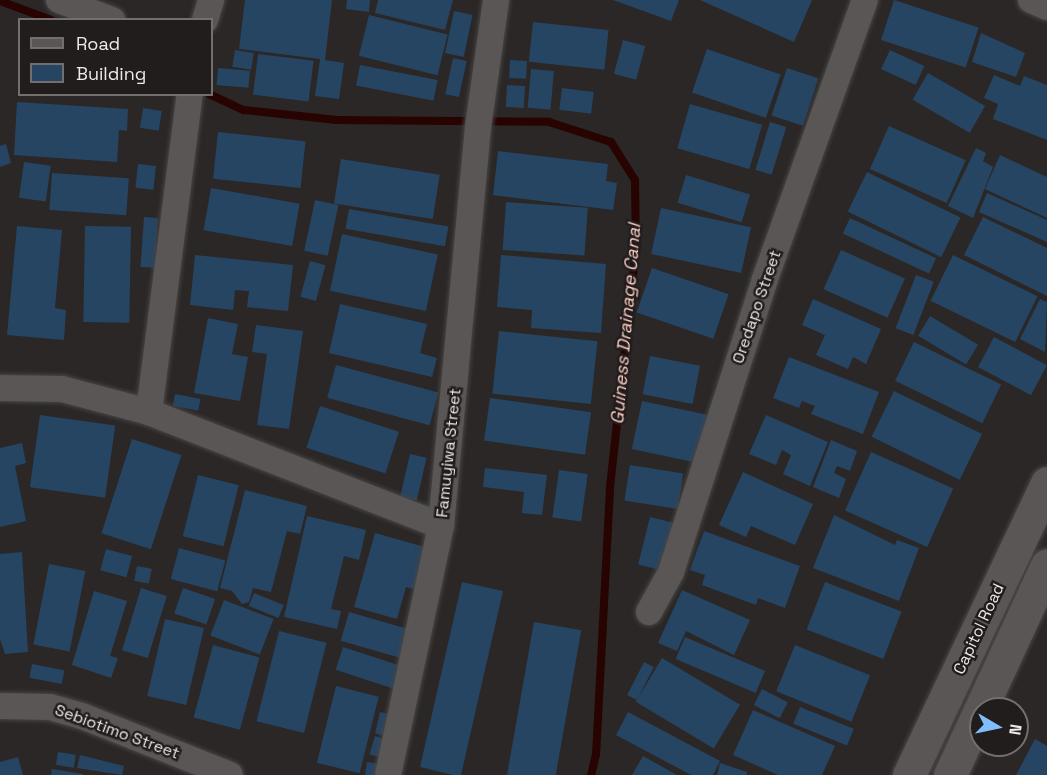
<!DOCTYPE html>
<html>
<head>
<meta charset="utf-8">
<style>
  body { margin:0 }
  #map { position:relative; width:1047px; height:775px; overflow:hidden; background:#2a2726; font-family:"Space Grotesk",sans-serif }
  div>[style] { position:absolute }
  .stream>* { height:8px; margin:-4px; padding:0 4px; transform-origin:4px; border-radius:4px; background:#270301 }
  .building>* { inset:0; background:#264563; transform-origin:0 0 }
  .roads { filter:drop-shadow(0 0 2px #474544) drop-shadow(0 0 2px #474544) }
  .minor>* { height:26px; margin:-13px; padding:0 13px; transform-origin:13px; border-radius:13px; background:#5a5655 }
  .secondary>* { height:33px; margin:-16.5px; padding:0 16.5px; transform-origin:16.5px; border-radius:16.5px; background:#5a5655 }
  span { translate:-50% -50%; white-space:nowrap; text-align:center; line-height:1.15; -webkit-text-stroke:5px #201d1c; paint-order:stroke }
  .street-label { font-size:16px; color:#edebea }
  .water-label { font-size:18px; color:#fdcdc4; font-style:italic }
  .legend { position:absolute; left:18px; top:18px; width:195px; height:78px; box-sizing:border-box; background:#201d1c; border:2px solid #726f6e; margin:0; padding:8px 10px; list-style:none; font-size:18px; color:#edebea }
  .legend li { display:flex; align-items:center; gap:12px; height:30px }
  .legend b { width:30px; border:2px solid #726f6e }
  .north { position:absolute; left:969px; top:697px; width:60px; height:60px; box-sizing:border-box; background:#201d1c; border:2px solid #726f6e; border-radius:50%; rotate:99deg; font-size:16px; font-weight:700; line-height:24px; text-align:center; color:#edebea }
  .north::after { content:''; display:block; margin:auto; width:21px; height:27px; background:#80bdfa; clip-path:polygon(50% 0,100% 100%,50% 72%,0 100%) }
</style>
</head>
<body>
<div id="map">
  <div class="stream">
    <div style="left:0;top:1px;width:54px;rotate:20.4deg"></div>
    <div style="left:209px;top:94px;width:38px;rotate:25deg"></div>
    <div style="left:244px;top:110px;width:93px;rotate:6.2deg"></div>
    <div style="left:336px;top:120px;width:213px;rotate:0.5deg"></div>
    <div style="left:549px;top:122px;width:65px;rotate:17.9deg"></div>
    <div style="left:611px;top:142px;width:45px;rotate:57.7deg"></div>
    <div style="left:635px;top:180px;width:68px;rotate:89.2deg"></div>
    <div style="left:636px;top:248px;width:242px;rotate:96.2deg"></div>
    <div style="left:610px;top:489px;width:265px;rotate:93deg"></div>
    <div style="left:596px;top:754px;width:22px;rotate:103deg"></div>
  </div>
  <div class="building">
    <div style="clip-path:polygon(245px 0,332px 0,325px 60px,344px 63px,339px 99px,315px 96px,320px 59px,239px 49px)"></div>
    <div style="clip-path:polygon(347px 0,370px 0,369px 12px,346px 9px)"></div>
    <div style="clip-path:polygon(378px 0,453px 0,445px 30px,375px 13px)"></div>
    <div style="clip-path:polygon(613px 0,679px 0,671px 21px)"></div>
    <div style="clip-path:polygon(700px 0,812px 0,794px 42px)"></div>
    <div style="left:894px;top:0;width:89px;height:42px;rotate:18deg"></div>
    <div style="left:454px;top:11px;width:19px;height:43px;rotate:12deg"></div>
    <div style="left:369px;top:15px;width:81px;height:42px;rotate:14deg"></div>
    <div style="left:533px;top:22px;width:76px;height:40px;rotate:6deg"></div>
    <div style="clip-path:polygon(981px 33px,1025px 53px,1016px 77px,972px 62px)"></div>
    <div style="left:623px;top:40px;width:23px;height:35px;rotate:15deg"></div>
    <div style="left:707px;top:49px;width:78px;height:46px;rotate:19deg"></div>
    <div style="left:235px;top:50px;width:19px;height:17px;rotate:9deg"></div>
    <div style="left:890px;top:50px;width:38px;height:21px;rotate:25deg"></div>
    <div style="left:258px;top:54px;width:56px;height:41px;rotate:7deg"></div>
    <div style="left:453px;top:58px;width:14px;height:37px;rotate:12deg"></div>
    <div style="left:510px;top:60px;width:17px;height:18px;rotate:3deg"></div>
    <div style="left:360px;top:65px;width:79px;height:21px;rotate:11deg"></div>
    <div style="left:218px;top:68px;width:32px;height:17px;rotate:5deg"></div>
    <div style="left:787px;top:68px;width:33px;height:50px;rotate:18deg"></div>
    <div style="left:531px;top:69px;width:23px;height:39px;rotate:5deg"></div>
    <div style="left:928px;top:73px;width:66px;height:31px;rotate:30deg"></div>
    <div style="clip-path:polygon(994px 75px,1020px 86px,1024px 76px,1047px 85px,1047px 140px,993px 119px,998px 104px,984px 98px)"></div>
    <div style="left:507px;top:85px;width:18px;height:22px;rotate:3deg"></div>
    <div style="left:562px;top:88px;width:32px;height:22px;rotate:7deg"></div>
    <div style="clip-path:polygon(17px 102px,128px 109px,127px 131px,119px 130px,117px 162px,14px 155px)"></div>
    <div style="left:690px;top:104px;width:75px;height:46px;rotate:16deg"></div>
    <div style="left:143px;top:108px;width:19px;height:20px;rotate:9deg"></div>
    <div style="left:770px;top:122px;width:17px;height:50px;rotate:17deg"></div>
    <div style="left:889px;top:126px;width:84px;height:47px;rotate:24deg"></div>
    <div style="left:218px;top:132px;width:88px;height:47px;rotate:6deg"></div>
    <div style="clip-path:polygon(6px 144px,11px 163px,0 167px,0 146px)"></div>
    <div style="clip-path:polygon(976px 148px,986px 153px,983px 161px,993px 167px,973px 218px,948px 206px)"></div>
    <div style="clip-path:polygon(498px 151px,608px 164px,606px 181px,617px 183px,613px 210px,493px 195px)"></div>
    <div style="clip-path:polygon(1000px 155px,1047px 177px,1047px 218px,985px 189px)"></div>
    <div style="left:341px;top:159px;width:100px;height:45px;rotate:9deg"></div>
    <div style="left:24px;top:162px;width:27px;height:36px;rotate:8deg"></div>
    <div style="left:138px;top:164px;width:18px;height:24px;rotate:6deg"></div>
    <div style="left:867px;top:172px;width:104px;height:44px;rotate:26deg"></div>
    <div style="left:52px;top:173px;width:77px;height:37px;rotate:4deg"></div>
    <div style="left:686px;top:175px;width:67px;height:29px;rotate:17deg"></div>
    <div style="left:211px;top:188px;width:90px;height:43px;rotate:10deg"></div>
    <div style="clip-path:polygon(987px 193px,1047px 220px,1047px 242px,979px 212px)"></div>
    <div style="left:315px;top:200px;width:24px;height:52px;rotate:12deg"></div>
    <div style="left:506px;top:202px;width:82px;height:48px;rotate:4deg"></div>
    <div style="left:661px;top:208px;width:92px;height:47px;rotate:12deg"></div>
    <div style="left:349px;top:209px;width:101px;height:20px;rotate:10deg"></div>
    <div style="left:144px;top:217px;width:14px;height:50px;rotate:4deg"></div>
    <div style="clip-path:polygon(983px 217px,1047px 248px,1047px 296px,964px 255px)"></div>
    <div style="left:850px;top:218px;width:95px;height:17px;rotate:25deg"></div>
    <div style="clip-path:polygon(17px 226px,62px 230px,55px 308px,66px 310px,64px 340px,7px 335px)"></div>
    <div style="left:85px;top:226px;width:46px;height:96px;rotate:1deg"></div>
    <div style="left:342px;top:234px;width:98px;height:58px;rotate:12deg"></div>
    <div style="left:841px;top:250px;width:70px;height:43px;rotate:24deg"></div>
    <div style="clip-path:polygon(195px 255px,293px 265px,288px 311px,247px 307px,249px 291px,235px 290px,233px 310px,190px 305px)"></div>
    <div style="clip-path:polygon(501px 255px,606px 264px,601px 333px,531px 328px,532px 310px,497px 307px)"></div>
    <div style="left:953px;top:255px;width:94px;height:51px;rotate:26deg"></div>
    <div style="left:310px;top:261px;width:16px;height:37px;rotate:15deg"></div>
    <div style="left:652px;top:268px;width:81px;height:47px;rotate:19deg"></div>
    <div style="left:916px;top:275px;width:19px;height:57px;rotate:21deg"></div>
    <div style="clip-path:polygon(813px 299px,881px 329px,866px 364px,853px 357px,848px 369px,816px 355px,825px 335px,802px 325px)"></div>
    <div style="clip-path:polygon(1040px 299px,1047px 302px,1045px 352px,1020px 339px)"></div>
    <div style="clip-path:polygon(340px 304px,427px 324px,420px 353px,437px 358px,432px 377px,329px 353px)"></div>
    <div style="left:930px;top:316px;width:56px;height:23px;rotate:31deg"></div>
    <div style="clip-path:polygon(208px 318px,238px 324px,232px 354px,248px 357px,240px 401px,194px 393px)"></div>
    <div style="clip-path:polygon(256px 325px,303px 331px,289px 429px,257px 425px,267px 354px,252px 352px)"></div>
    <div style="left:499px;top:331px;width:99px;height:63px;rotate:6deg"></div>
    <div style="left:994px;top:337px;width:60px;height:34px;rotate:28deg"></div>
    <div style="left:914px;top:342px;width:97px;height:43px;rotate:26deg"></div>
    <div style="left:650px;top:356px;width:51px;height:39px;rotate:11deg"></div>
    <div style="clip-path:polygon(789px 357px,879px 392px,863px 434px,811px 414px,815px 406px,802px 401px,799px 408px,773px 398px)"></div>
    <div style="left:336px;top:365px;width:106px;height:34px;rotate:15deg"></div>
    <div style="left:894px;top:391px;width:98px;height:51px;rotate:26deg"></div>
    <div style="left:175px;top:394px;width:26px;height:12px;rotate:11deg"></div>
    <div style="left:490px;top:398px;width:102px;height:43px;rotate:8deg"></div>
    <div style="left:642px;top:401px;width:69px;height:49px;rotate:12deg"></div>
    <div style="left:320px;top:406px;width:83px;height:44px;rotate:18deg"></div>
    <div style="left:40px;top:415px;width:76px;height:73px;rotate:8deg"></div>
    <div style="clip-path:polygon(766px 415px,828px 442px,810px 486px,783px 474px,791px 455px,782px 450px,776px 465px,749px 454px)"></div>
    <div style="left:132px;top:439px;width:52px;height:99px;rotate:18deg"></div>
    <div style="clip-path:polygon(831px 440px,857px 451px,850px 471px,837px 466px,834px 473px,846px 479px,839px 498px,813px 487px)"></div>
    <div style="clip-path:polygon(22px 443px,26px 463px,15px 466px,26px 521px,0 527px,0 448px)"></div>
    <div style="left:871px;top:452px;width:90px;height:64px;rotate:24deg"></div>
    <div style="left:410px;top:454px;width:17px;height:44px;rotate:13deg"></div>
    <div style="left:630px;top:465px;width:54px;height:36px;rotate:9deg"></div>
    <div style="clip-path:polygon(485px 468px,547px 475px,542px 515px,522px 513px,524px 492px,483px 487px)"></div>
    <div style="left:559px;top:470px;width:29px;height:48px;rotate:8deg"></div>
    <div style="clip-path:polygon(743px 472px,813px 504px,795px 545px,751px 526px,746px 537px,719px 525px)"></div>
    <div style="left:198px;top:475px;width:42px;height:63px;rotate:14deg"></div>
    <div style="clip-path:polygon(245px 490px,307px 506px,300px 534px,287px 531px,271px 592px,253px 588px,249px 602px,242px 604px,232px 591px,220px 588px)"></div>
    <div style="clip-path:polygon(834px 515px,895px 545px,897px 540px,919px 548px,899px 601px,813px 568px)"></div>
    <div style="clip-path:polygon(307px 516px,366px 530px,359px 560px,344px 556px,331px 609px,341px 611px,337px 629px,284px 617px)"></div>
    <div style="left:650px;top:517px;width:30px;height:49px;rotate:14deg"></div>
    <div style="clip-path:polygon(704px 531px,800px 566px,785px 608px,758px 598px,756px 605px,702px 585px,705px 575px,690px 570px)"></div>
    <div style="clip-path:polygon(375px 533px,432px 549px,420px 591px,406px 587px,397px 619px,354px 607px)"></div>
    <div style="left:179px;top:548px;width:48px;height:32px;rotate:15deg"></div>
    <div style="left:106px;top:549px;width:27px;height:22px;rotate:15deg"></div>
    <div style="clip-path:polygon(22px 552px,28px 652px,5px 654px,0 639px,0 554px)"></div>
    <div style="left:49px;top:564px;width:37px;height:82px;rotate:11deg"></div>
    <div style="left:137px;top:566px;width:15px;height:15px;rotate:11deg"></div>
    <div style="clip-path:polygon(462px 582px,503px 591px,461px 775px,453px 775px,420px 767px)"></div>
    <div style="left:825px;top:582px;width:82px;height:51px;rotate:21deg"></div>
    <div style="left:141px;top:588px;width:27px;height:65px;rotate:17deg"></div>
    <div style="left:183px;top:588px;width:34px;height:27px;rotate:19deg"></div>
    <div style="clip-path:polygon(682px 590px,750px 620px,734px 655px,686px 631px,677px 651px,658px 643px)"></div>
    <div style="clip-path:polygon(94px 591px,127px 601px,110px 656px,118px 658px,111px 678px,72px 665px)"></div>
    <div style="left:254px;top:593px;width:32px;height:14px;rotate:22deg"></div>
    <div style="left:224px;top:600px;width:53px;height:38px;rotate:21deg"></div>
    <div style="left:349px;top:612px;width:65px;height:30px;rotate:16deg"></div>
    <div style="left:165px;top:619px;width:40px;height:79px;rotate:13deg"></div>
    <div style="left:534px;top:622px;width:48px;height:155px;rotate:10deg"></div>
    <div style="left:279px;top:631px;width:49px;height:93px;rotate:14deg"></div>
    <div style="left:685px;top:637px;width:87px;height:24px;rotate:23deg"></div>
    <div style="left:213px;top:645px;width:48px;height:75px;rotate:15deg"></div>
    <div style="left:795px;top:645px;width:81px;height:50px;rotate:22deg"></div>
    <div style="left:343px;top:647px;width:66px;height:24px;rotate:18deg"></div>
    <div style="left:662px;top:658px;width:91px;height:51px;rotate:31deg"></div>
    <div style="left:644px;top:662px;width:11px;height:37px;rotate:27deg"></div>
    <div style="left:32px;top:664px;width:33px;height:14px;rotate:11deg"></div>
    <div style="left:336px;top:686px;width:44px;height:79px;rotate:14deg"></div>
    <div style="left:762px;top:689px;width:29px;height:18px;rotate:27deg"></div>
    <div style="left:800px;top:707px;width:58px;height:18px;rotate:22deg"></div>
    <div style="clip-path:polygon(753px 710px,835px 746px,822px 775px,778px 775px,733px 755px)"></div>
    <div style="left:380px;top:712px;width:13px;height:22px;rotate:13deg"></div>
    <div style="clip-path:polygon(628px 712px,720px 761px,713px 775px,691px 775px,616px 735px)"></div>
    <div style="left:375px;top:736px;width:14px;height:19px;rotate:17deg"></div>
    <div style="clip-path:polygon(1035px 739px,1047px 746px,1047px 775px,1016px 775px)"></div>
    <div style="left:58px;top:752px;width:18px;height:13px;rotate:9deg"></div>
    <div style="clip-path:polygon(80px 755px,124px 766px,122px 775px,77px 768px)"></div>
    <div style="clip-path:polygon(643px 756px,677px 775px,632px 775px)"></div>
    <div style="clip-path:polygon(18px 757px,23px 775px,0 775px,0 762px)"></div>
    <div style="clip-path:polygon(367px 762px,380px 764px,378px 775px,365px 775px)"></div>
    <div style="clip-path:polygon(720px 763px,747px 772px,747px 775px,717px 775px)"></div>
    <div style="clip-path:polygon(52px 769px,83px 774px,83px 775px,51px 775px)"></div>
  </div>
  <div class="roads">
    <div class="minor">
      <div style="left:59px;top:0;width:57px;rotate:20.7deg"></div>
      <div style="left:1031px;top:0;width:17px;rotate:24deg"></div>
      <div style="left:205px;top:20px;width:21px;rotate:-73deg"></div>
      <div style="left:0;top:388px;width:62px;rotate:0.9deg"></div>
      <div style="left:62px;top:389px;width:90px;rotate:14.8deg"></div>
      <div style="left:149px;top:412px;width:313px;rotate:21.3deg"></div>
      <div style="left:149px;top:412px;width:321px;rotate:-82.7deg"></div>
      <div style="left:649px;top:612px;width:46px;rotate:-61.2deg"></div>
      <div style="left:671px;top:572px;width:308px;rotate:-72.2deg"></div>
      <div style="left:765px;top:279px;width:296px;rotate:-70.3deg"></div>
      <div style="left:0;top:706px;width:50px;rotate:1.1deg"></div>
      <div style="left:50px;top:707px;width:33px;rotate:16deg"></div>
      <div style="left:82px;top:716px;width:159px;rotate:21.7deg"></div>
      <div style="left:388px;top:775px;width:255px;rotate:-78deg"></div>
      <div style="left:441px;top:526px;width:401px;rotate:-84.7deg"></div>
      <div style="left:478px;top:127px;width:128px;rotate:-81.9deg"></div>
    </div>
    <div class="secondary">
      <div style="left:909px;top:775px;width:323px;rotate:-64.7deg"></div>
      <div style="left:950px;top:775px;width:231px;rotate:-65.2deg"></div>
    </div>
  </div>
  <div class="street-label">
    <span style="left:757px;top:307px;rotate:-71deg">Oredapo Street</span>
    <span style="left:449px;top:453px;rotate:-84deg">Famuyiwa Street</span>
    <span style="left:979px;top:629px;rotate:-65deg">Capitol Road</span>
    <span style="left:117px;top:732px;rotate:20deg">Sebiotimo Street</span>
  </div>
  <div class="water-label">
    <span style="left:626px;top:324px;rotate:-85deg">Guiness Drainage Canal</span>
  </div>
  <ul class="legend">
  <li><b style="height:8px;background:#5a5655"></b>Road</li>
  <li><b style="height:16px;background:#264563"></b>Building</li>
  </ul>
  <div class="north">N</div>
</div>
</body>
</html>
